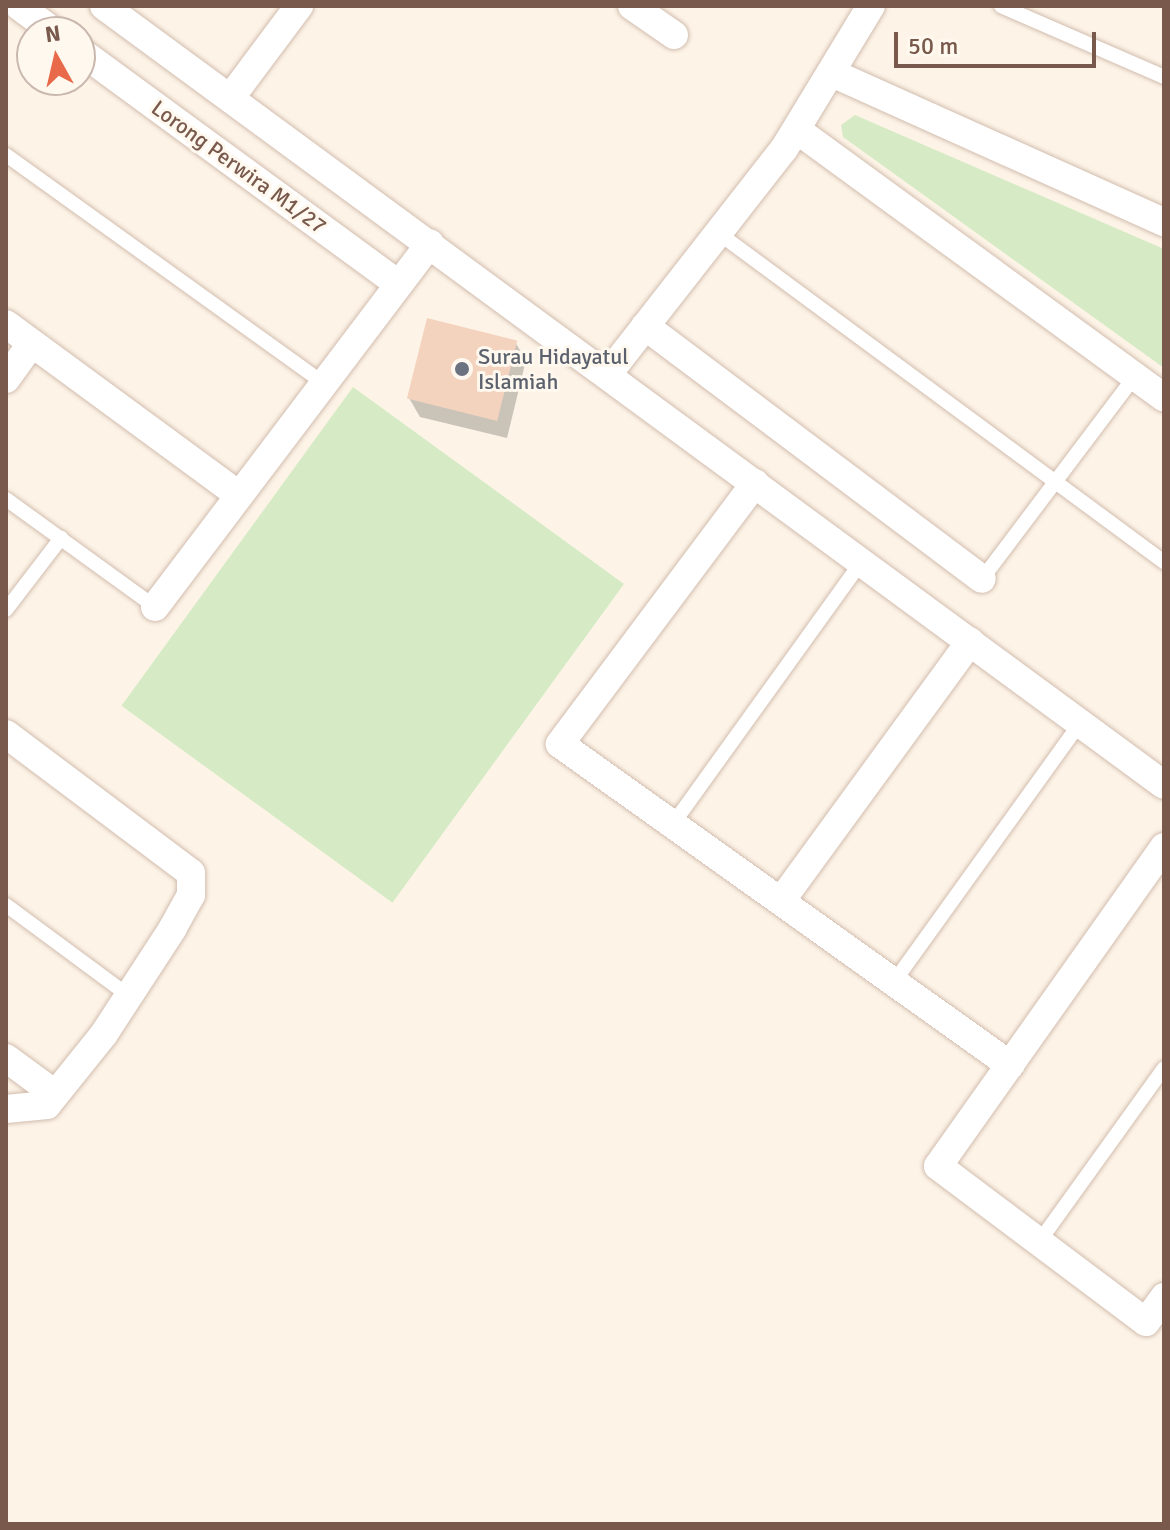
<!DOCTYPE html>
<html>
<head>
<meta charset="utf-8">
<style>
  body { margin:0 }
  #map { position:relative; width:1170px; height:1530px; overflow:hidden; background:#fdf4e7; font-family:Signika,sans-serif }
  div>[style] { position:absolute }
  .green>* { inset:0; background:#d6ebc5; transform-origin:0 0 }
  .shadow>* { inset:0; background:#0003 }
  .building>* { inset:0; background:#f3d2be; transform-origin:0 0 }
  .roads { filter:drop-shadow(0 0 2px #d2bdaf) drop-shadow(0 0 2px #d2bdaf) }
  .service>* { height:14px; margin:-7px; padding:0 7px; transform-origin:7px; border-radius:7px; background:#fff }
  .minor>* { height:28px; margin:-14px; padding:0 14px; transform-origin:14px; border-radius:14px; background:#fff }
  .dots>* { width:22px; height:22px; translate:-50% -50%; box-sizing:border-box; border:4px solid #fff8ee; border-radius:50% }
  span { translate:-50% -50%; white-space:nowrap; text-align:center; line-height:1.15; -webkit-text-stroke:6px #fff8ee; paint-order:stroke }
  .street-label { font-size:22px; color:#78594b }
  .worship-label { font-size:22px; color:#5b616d }
  .left { translate:0 -50%; text-align:left }
  .frame { position:absolute; inset:0; border:8px solid #78594b; pointer-events:none }
  .north { position:absolute; left:16px; top:16px; width:80px; height:80px; box-sizing:border-box; background:#fff8ee; border:2px solid #c9b8ad; border-radius:50%; rotate:352deg; font-size:22px; font-weight:700; line-height:32px; text-align:center; color:#78594b }
  .north::after { content:''; display:block; margin:auto; width:28px; height:36px; background:#e86a4b; clip-path:polygon(50% 0,100% 100%,50% 72%,0 100%) }
  .scale { position:absolute; left:894px; top:32px; width:202px; height:36px; box-sizing:border-box; border:4px solid #78594b; border-top:0; padding-left:10px; font-size:24px; line-height:28px; white-space:nowrap; color:#78594b; -webkit-text-stroke:6px #fff8ee; paint-order:stroke }
</style>
</head>
<body>
<div id="map">
  <div class="green">
    <div style="clip-path:polygon(855px 115px,1164px 249px,1164px 368px,843px 137px,841px 125px)"></div>
    <div style="left:353px;top:387px;width:335px;height:394px;rotate:36deg"></div>
  </div>
  <div class="shadow">
    <div style="clip-path:polygon(515px 342px,526px 360px,507px 438px,420px 417px,409px 398px)"></div>
  </div>
  <div class="building">
    <div style="left:427px;top:318px;width:93px;height:83px;rotate:14deg"></div>
  </div>
  <div class="roads">
    <div class="service">
      <div style="left:1001px;top:6px;width:178px;rotate:23.5deg"></div>
      <div style="left:6px;top:155px;width:390px;rotate:35.7deg"></div>
      <div style="left:717px;top:232px;width:556px;rotate:36.44deg"></div>
      <div style="left:6px;top:499px;width:184px;rotate:35.9deg"></div>
      <div style="left:982px;top:579px;width:253px;rotate:-53deg"></div>
      <div style="left:6px;top:610px;width:91px;rotate:-52.6deg"></div>
      <div style="left:673px;top:824px;width:322px;rotate:-54.3deg"></div>
      <div style="left:6px;top:905px;width:153px;rotate:36.5deg"></div>
      <div style="left:894px;top:982px;width:319px;rotate:-54.3deg"></div>
      <div style="left:1039px;top:1242px;width:214px;rotate:-54.3deg"></div>
    </div>
    <div class="minor">
      <div style="left:19px;top:6px;width:44px;rotate:36.6deg"></div>
      <div style="left:104px;top:6px;width:1315px;rotate:36.31deg"></div>
      <div style="left:632px;top:6px;width:51px;rotate:34.6deg"></div>
      <div style="left:80px;top:51px;width:394px;rotate:36.2deg"></div>
      <div style="left:832px;top:73px;width:364px;rotate:24.2deg"></div>
      <div style="left:231px;top:97px;width:114px;rotate:-53.2deg"></div>
      <div style="left:797px;top:130px;width:454px;rotate:36.1deg"></div>
      <div style="left:6px;top:324px;width:289px;rotate:36.3deg"></div>
      <div style="left:645px;top:326px;width:421px;rotate:36.9deg"></div>
      <div style="left:608px;top:374px;width:286px;rotate:-52deg"></div>
      <div style="left:784px;top:149px;width:167px;rotate:-58.7deg"></div>
      <div style="left:6px;top:379px;width:44px;rotate:-54.2deg"></div>
      <div style="left:755px;top:483px;width:326px;rotate:126.8deg"></div>
      <div style="left:560px;top:744px;width:553px;rotate:35.5deg"></div>
      <div style="left:155px;top:607px;width:456px;rotate:-52.9deg"></div>
      <div style="left:6px;top:734px;width:231px;rotate:36.9deg"></div>
      <div style="left:191px;top:873px;width:22px;rotate:90deg"></div>
      <div style="left:191px;top:895px;width:38px;rotate:119deg"></div>
      <div style="left:173px;top:928px;width:126px;rotate:123.1deg"></div>
      <div style="left:104px;top:1034px;width:91px;rotate:128.8deg"></div>
      <div style="left:47px;top:1105px;width:41px;rotate:174.4deg"></div>
      <div style="left:1164px;top:847px;width:391px;rotate:125.3deg"></div>
      <div style="left:938px;top:1166px;width:260px;rotate:36.9deg"></div>
      <div style="left:1146px;top:1322px;width:31px;rotate:-54deg"></div>
      <div style="left:781px;top:901px;width:321px;rotate:-53.9deg"></div>
      <div style="left:6px;top:1058px;width:61px;rotate:36.3deg"></div>
    </div>
  </div>
  <div class="dots">
    <div style="left:462px;top:369px;background:#6b7280"></div>
  </div>
  <div class="street-label">
    <span style="left:239px;top:167px;rotate:36deg">Lorong Perwira M1/27</span>
  </div>
  <div class="worship-label">
    <span class="left" style="left:478px;top:369px">Surau Hidayatul<br>Islamiah</span>
  </div>
  <div class="frame"></div>
  <div class="north">N</div>
  <div class="scale">50 m</div>
</div>
</body>
</html>
